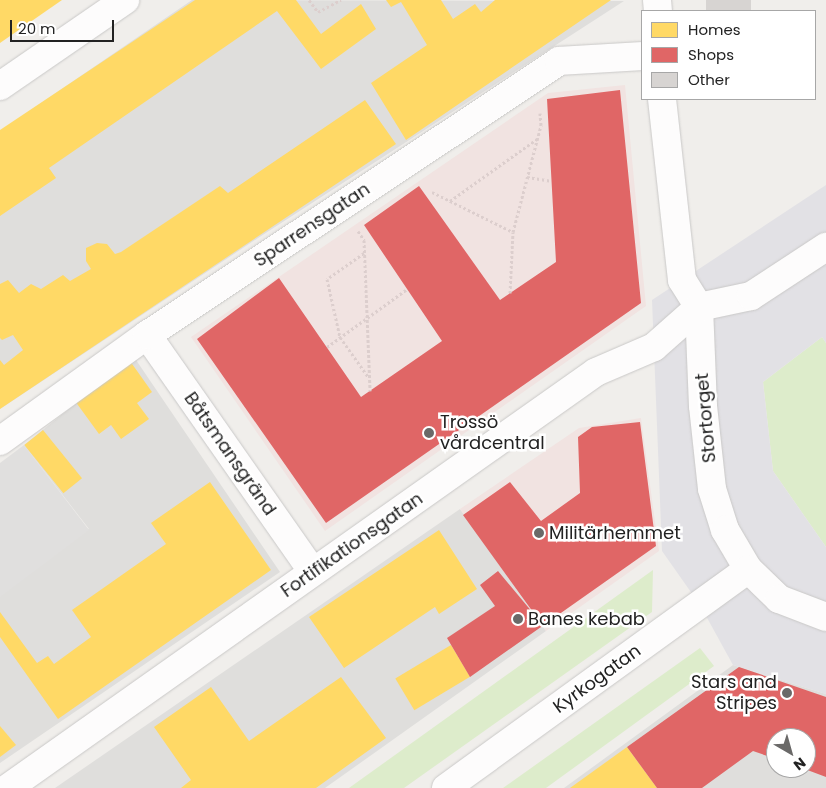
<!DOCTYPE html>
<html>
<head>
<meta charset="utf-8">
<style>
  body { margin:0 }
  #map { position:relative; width:826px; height:788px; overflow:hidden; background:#f0eeeb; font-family:Poppins,sans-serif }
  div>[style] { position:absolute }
  .residential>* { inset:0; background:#dfdedc }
  .commercial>* { inset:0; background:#f1e3e1 }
  .grass>* { inset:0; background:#ddeccb }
  .parking>* { inset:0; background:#e0dfde }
  .plaza>* { inset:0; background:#e2e1e5 }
  .homes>* { inset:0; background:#ffd966; transform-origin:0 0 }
  .shops>* { inset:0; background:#e06666 }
  .building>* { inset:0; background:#d7d4d2; transform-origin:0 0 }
  .path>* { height:3px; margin-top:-1.5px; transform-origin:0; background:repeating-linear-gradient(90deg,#dccecd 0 2.5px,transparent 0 5px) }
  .roads { filter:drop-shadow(0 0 1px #c9c8c7) drop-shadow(0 0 1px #c9c8c7) }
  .minor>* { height:28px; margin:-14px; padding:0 14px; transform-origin:14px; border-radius:14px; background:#fdfcfc }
  .tertiary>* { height:28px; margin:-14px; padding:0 14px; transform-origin:14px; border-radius:14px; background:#fdfcfc }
  .dots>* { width:14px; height:14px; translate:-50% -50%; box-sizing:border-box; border:2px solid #fff; border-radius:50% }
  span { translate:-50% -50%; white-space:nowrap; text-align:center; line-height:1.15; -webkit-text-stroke:5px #fff; paint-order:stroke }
  .street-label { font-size:18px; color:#222 }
  .poi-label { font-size:18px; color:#222 }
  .left { translate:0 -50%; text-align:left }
  .right { translate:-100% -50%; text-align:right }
  .legend { position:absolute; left:641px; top:10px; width:175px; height:90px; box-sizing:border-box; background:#fff; border:1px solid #a7a7a7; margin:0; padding:6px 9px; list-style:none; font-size:15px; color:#222 }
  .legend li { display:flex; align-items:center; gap:10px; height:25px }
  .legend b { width:25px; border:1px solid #a7a7a7 }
  .north { position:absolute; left:766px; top:728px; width:50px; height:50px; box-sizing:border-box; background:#fff; border:1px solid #a7a7a7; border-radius:50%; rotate:142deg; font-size:14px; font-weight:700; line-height:20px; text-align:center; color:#222 }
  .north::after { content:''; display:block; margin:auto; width:18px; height:22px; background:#6a6968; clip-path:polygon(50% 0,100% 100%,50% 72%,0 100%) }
  .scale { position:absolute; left:10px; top:20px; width:104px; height:22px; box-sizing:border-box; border:2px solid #222; border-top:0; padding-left:6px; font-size:15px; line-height:18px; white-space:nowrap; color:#222; -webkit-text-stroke:4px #fff; paint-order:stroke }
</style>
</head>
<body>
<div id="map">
  <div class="residential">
    <div style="clip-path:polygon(192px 0,624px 1px,258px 238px,0 409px,0 131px)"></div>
    <div style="clip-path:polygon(134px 357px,280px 572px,0 763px,0 515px,89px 529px,24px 445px)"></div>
    <div style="clip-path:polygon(460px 509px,546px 631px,325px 788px,55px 788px)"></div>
    <div style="clip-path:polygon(evenodd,733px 665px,826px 694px,826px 788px,564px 788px,733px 665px,776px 738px,806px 738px,806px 768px,776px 768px,776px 738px)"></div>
  </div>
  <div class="commercial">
    <div style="clip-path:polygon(625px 85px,646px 306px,325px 531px,191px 337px,548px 93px)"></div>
    <div style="clip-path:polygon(641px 418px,659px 551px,546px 631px,460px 509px,579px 428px)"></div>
  </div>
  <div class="grass">
    <div style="clip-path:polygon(822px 337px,826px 343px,826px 547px,773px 471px,763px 382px)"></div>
    <div style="clip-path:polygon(653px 570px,652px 612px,404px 788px,349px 788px)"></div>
    <div style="clip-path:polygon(700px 648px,714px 666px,546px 788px,503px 788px)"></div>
  </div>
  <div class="parking">
    <div style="clip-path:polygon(24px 445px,89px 530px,0 597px,0 463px)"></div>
  </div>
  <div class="plaza">
    <div style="clip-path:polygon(826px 185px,826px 343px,822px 337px,763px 382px,773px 471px,826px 547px,826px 694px,733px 665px,700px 605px,662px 551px,652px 300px)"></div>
  </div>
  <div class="homes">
    <div style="clip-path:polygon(0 0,62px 0,0 43px)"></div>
    <div style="clip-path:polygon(195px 0,296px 0,321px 34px,361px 4px,376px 29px,321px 69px,277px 11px,49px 168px,56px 178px,0 216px,0 130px)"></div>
    <div style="clip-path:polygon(386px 0,441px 0,453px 19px,475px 4px,481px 12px,495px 0,611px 0,406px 140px,371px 83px,427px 45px,401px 2px,391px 7px)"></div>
    <div style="clip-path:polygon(365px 100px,396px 144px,0 409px,0 360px,4px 365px,23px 350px,13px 335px,2px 340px,0 338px,0 284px,8px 280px,19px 293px,31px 284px,41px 289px,63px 275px,70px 281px,91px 269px,86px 261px,86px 248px,97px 243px,107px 244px,115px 254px,121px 252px,220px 186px,228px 193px)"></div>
    <div style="clip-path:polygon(130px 361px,152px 392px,137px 403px,149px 419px,121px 439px,111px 425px,99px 434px,75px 401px)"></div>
    <div style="left:43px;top:430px;width:62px;height:24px;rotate:51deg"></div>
    <div style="clip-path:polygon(210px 482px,271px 570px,58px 719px,0 637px,0 612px,37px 663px,48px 656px,54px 664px,91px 637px,72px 610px,166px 544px,151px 523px)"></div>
    <div style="clip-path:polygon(439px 530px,477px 589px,439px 614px,435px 607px,344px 668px,309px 617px)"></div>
    <div style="left:451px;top:645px;width:37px;height:65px;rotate:59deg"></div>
    <div style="clip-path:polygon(341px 677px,386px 738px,316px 788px,181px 788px,191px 780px,154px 727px,211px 687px,249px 741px)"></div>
    <div style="clip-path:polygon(0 726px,16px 745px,0 757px)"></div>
    <div style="clip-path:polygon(627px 747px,657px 788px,570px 788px)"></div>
  </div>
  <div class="shops">
    <div style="clip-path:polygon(620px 90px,641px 303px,326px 523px,197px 339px,279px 278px,361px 397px,442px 341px,364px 225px,419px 186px,500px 300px,556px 262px,547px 99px)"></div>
    <div style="clip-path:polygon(640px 422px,656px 546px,470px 677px,447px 638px,495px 606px,480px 585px,498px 571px,538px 619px,463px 515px,510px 482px,541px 521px,580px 493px,578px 437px,592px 427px)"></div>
    <div style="clip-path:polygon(739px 667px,826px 697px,826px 777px,802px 768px,806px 768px,806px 738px,776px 738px,776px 759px,753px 751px,702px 788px,657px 788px,627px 747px)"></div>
  </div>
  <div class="building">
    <div style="left:706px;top:0;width:45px;height:11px"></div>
  </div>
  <div class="path">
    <div style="left:309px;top:0;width:15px;rotate:53deg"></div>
    <div style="left:318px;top:12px;width:26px;rotate:-28deg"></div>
    <div style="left:527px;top:177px;width:24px;rotate:9deg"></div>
    <div style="left:432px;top:192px;width:90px;rotate:26.3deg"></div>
    <div style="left:450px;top:201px;width:107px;rotate:-35.5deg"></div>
    <div style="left:358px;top:231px;width:11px;rotate:56deg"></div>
    <div style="left:364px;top:240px;width:151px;rotate:87.7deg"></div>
    <div style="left:364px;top:253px;width:45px;rotate:144.9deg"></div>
    <div style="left:327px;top:279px;width:59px;rotate:77.4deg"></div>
    <div style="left:340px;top:337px;width:50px;rotate:54.7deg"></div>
    <div style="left:510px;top:293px;width:61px;rotate:-87.2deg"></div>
    <div style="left:513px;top:232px;width:111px;rotate:-75.3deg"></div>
    <div style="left:541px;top:125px;width:12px;rotate:-95deg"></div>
    <div style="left:327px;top:347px;width:99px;rotate:-35.9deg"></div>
  </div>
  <div class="roads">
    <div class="minor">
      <div style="left:657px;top:0;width:11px;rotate:85deg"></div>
      <div style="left:0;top:86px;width:152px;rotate:-34.5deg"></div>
      <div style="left:662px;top:99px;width:182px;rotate:83.7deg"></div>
      <div style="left:682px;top:280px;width:32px;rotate:58deg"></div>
      <div style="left:699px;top:307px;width:99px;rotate:87.7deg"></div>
      <div style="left:703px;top:406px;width:83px;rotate:83.8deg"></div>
      <div style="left:712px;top:489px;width:43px;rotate:72.4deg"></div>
      <div style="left:725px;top:530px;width:45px;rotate:59.5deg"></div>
      <div style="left:147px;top:335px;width:289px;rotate:55deg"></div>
      <div style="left:0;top:441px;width:181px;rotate:-35.8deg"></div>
      <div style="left:147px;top:335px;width:495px;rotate:-33.6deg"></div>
      <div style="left:559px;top:61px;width:83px;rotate:-3.4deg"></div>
      <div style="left:8px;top:788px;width:720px;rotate:-35.28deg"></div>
      <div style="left:596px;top:372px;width:63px;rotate:-23.3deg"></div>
      <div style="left:654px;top:347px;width:60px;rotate:-41.6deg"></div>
      <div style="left:699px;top:307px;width:53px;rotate:-11.9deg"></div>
      <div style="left:751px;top:296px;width:90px;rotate:-33.2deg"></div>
    </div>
    <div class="tertiary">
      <div style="left:446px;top:788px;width:373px;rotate:-35.9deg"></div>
      <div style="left:748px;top:569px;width:43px;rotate:44.1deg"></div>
      <div style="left:779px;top:599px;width:50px;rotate:21deg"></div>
    </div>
  </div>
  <div class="dots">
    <div style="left:429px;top:433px;background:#6a6968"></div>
    <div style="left:539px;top:533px;background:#6a6968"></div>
    <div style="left:518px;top:619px;background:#6a6968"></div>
    <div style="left:787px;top:693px;background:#6a6968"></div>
  </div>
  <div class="street-label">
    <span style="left:312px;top:225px;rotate:-34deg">Sparrensgatan</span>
    <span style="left:706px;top:418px;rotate:-95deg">Stortorget</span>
    <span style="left:230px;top:454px;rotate:55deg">Båtsmansgränd</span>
    <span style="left:352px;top:545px;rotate:-35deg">Fortifikationsgatan</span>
    <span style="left:597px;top:679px;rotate:-36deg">Kyrkogatan</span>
  </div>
  <div class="poi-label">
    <span class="left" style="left:440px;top:433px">Trossö<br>vårdcentral</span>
    <span class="left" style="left:549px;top:533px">Militärhemmet</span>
    <span class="left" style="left:528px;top:619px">Banes kebab</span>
    <span class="right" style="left:777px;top:693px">Stars and<br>Stripes</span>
  </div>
  <ul class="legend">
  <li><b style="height:14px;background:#ffd966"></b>Homes</li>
  <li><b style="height:14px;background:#e06666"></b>Shops</li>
  <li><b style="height:14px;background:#d7d4d2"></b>Other</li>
  </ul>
  <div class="north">N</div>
  <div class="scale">20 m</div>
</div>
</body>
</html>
